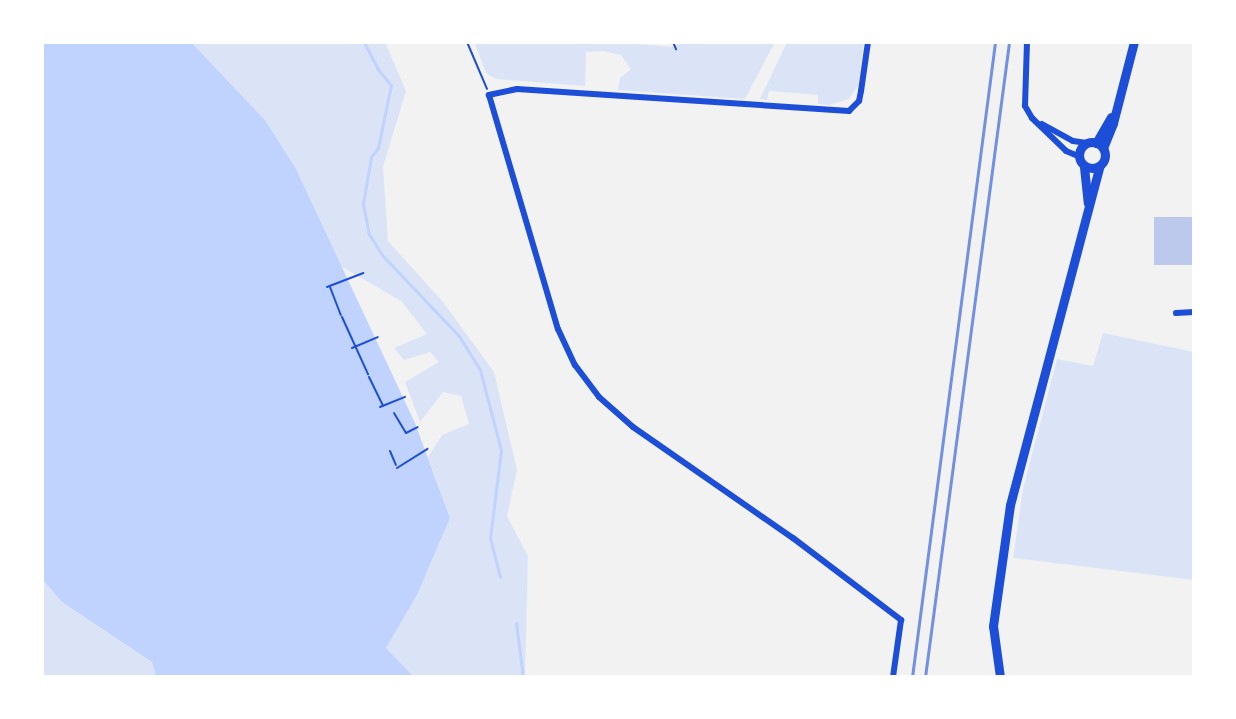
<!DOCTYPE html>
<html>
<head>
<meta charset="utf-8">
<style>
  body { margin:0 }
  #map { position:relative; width:1236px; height:719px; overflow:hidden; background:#f2f2f2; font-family:"Noto Sans",sans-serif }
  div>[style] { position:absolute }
  .green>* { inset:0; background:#dbe4f7 }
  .water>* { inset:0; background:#bfd3fe }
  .stream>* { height:3px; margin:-1.5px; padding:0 1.5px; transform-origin:1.5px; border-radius:1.5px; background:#bfd3fe }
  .building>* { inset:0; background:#bdc9ec; transform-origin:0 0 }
  .path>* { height:2px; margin:-1px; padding:0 1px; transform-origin:1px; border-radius:1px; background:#1d4ed8 }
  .minor>* { height:6px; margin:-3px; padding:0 3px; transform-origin:3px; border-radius:3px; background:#1d4ed8 }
  .secondary>* { height:9px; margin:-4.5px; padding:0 4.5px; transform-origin:4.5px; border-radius:4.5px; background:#1d4ed8 }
  .secondary>.ring { margin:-4.5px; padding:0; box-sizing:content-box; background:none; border:9px solid #1d4ed8; border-radius:50% }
  .rail>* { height:3px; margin:-1.5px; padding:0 1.5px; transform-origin:1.5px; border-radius:1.5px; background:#7290e2 }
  span { translate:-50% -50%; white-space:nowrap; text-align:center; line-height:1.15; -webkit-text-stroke:8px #fff; paint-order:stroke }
  .frame { position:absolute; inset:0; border:44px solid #fff; pointer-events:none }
</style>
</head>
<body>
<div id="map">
  <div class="green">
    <div style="clip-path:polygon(191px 42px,385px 42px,406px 91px,383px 167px,388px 241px,443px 302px,494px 372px,517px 470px,507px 516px,528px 556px,525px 677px,414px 677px,386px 648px,417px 595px,450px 518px,428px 457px,442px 435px,469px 424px,461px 396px,443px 392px,420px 422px,405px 382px,439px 362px,430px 352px,404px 360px,394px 348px,427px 334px,401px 301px,337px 264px,295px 167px,265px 120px)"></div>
    <div style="clip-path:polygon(474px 42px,614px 42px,672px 47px,682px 42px,775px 42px,745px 99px,618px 90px,620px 78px,631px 69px,621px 55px,602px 51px,586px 52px,585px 86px,496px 79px,486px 73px)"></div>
    <div style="clip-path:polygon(787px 42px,864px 42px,858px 86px,849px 99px,829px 105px,818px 104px,818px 95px,769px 91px,767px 100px,760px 99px)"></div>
    <div style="clip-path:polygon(1103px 333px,1194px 352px,1194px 580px,1013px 558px,1023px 489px,1057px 359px,1093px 366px)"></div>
    <div style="clip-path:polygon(42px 579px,62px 602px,152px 662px,156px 677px,42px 677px)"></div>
  </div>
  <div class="water">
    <div style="clip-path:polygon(42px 42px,191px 42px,265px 120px,295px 167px,415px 423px,450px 518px,417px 595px,386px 648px,414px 677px,156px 677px,152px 662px,62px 602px,42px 579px)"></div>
  </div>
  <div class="stream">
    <div style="left:364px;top:42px;width:29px;rotate:63deg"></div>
    <div style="left:377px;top:68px;width:22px;rotate:51deg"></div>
    <div style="left:391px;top:85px;width:64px;rotate:101.7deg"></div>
    <div style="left:378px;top:148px;width:11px;rotate:128deg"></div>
    <div style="left:371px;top:157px;width:48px;rotate:99.7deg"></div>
    <div style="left:363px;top:204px;width:31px;rotate:79deg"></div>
    <div style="left:369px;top:234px;width:26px;rotate:58deg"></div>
    <div style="left:383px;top:256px;width:110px;rotate:46.5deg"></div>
    <div style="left:459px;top:336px;width:40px;rotate:58deg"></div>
    <div style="left:480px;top:370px;width:83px;rotate:75.3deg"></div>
    <div style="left:501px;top:450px;width:89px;rotate:97.1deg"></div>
    <div style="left:490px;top:538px;width:40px;rotate:75.6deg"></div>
    <div style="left:516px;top:623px;width:54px;rotate:82.6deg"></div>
  </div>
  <div class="building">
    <div style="left:1194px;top:217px;width:48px;height:40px;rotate:90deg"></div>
  </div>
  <div class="path">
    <div style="left:467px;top:42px;width:51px;rotate:66.9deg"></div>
    <div style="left:673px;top:42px;width:8px;rotate:67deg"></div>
    <div style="left:327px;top:287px;width:39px;rotate:-21deg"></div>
    <div style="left:330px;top:287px;width:30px;rotate:69deg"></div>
    <div style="left:342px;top:317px;width:63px;rotate:65.5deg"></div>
    <div style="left:352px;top:348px;width:28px;rotate:-23deg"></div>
    <div style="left:369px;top:377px;width:32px;rotate:64deg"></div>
    <div style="left:380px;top:407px;width:27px;rotate:-22deg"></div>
    <div style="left:394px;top:413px;width:23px;rotate:59deg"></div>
    <div style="left:406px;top:433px;width:13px;rotate:-27deg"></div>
    <div style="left:390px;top:451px;width:15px;rotate:67deg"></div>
    <div style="left:397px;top:468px;width:36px;rotate:-32deg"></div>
  </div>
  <div class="minor">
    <div style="left:868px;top:42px;width:49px;rotate:98.1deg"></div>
    <div style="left:861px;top:91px;width:10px;rotate:101deg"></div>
    <div style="left:859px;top:101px;width:14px;rotate:135deg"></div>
    <div style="left:849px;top:111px;width:333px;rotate:-176.2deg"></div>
    <div style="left:517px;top:89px;width:29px;rotate:168deg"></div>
    <div style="left:489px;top:95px;width:244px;rotate:73.6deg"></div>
    <div style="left:558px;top:329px;width:40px;rotate:65deg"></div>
    <div style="left:575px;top:365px;width:40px;rotate:53deg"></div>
    <div style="left:599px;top:397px;width:45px;rotate:41.4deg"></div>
    <div style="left:633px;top:427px;width:195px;rotate:34.8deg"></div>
    <div style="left:793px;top:538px;width:136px;rotate:37.2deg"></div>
    <div style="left:901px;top:620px;width:58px;rotate:98deg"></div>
    <div style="left:1027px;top:42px;width:64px;rotate:91.8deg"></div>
    <div style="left:1025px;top:106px;width:14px;rotate:60deg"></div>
    <div style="left:1032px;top:118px;width:47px;rotate:44.1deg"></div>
    <div style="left:1066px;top:151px;width:13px;rotate:23deg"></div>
    <div style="left:1042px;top:124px;width:35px;rotate:29deg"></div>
    <div style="left:1073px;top:141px;width:14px;rotate:8deg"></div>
    <div style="left:1176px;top:313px;width:18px;rotate:-3deg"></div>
  </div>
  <div class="secondary">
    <div class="ring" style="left:1079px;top:142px;width:17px;height:17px"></div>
    <div style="left:1096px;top:143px;width:30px;rotate:-60deg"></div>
    <div style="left:1103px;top:148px;width:27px;rotate:-68deg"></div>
    <div style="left:1113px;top:123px;width:84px;rotate:-75.5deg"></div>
    <div style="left:1084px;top:167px;width:36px;rotate:84deg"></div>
    <div style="left:1000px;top:677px;width:51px;rotate:-97.8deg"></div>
    <div style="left:993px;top:626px;width:122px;rotate:-82deg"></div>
    <div style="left:1010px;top:505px;width:350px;rotate:-75.2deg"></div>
  </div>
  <div class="rail">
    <div style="left:912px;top:677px;width:640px;rotate:-82.55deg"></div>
    <div style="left:925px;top:677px;width:641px;rotate:-82.46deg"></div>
  </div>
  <div class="frame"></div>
</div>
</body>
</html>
